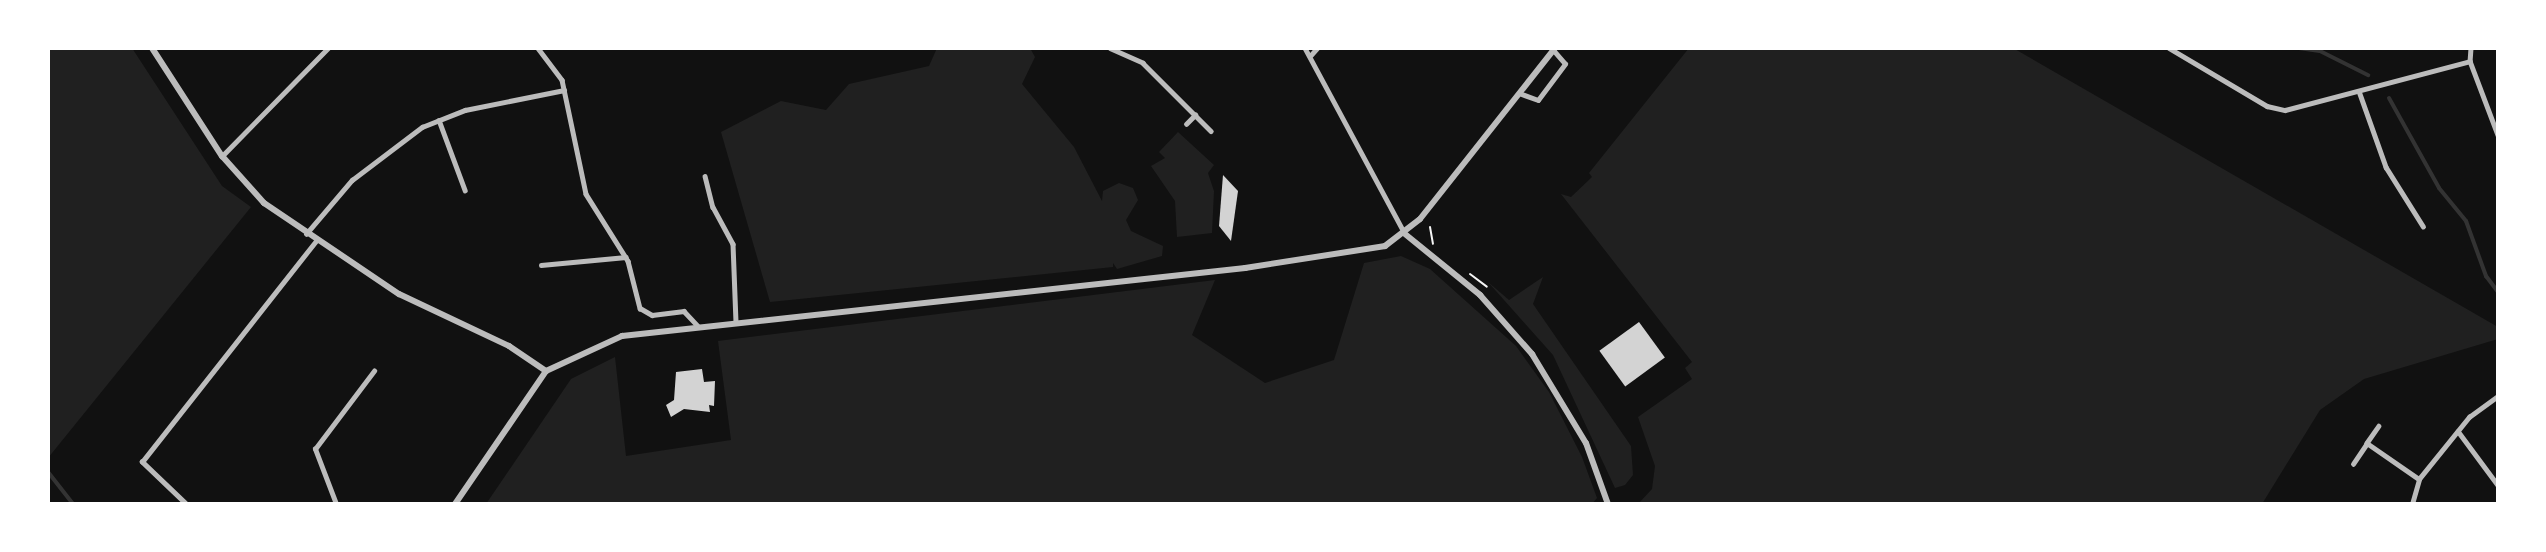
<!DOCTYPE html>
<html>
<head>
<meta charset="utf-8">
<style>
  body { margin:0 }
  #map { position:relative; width:2546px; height:552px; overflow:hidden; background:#111; font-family:"Fira Sans",sans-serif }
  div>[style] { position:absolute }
  .green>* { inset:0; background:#202020 }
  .stream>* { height:4px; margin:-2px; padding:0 2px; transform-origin:2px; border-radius:2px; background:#333 }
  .building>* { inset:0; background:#d3d3d3; transform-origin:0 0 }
  .path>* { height:2px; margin:-1px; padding:0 1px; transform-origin:1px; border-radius:1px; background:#f5f5f5 }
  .minor>* { height:4.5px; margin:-2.25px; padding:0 2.25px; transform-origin:2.25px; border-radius:2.25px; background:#bcbcbc }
  .tertiary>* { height:6px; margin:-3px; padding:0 3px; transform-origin:3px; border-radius:3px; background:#bcbcbc }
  span { translate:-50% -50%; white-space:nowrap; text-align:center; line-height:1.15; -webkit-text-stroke:5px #fff; paint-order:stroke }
  .frame { position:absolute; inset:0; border:50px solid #fff; pointer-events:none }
</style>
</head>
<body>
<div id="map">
  <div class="green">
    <div style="clip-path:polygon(48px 48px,132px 48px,222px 186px,251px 207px,48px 458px)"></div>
    <div style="clip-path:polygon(937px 48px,1030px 48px,1035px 57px,1022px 84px,1074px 147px,1102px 201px,1103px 191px,1119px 183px,1133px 188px,1138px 200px,1126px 220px,1131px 231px,1163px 246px,1162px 256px,1117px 269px,1113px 263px,1113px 267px,770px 302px,721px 132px,781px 101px,826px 110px,849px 84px,929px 66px)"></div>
    <div style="clip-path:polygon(1689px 48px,2013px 48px,2498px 327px,2498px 339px,2364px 379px,2320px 410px,2262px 504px,1638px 504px,1652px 489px,1655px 466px,1638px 417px,1692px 379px,1685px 368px,1692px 362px,1561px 194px,1571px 197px,1592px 177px,1589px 173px)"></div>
    <div style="clip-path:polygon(1178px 132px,1214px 165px,1208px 173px,1214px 191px,1212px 233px,1177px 237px,1175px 201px,1151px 166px,1165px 158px,1159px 152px)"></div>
    <div style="clip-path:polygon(1401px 256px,1430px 269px,1516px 346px,1549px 392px,1582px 457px,1597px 498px,1592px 504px,486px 504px,571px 379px,615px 357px,626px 456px,731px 440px,718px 341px,1215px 280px,1192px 335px,1265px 383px,1334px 360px,1364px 263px)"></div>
    <div style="clip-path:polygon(1543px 277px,1533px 304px,1631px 446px,1633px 475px,1625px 485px,1615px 488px,1553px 355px,1488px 282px,1509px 300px)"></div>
  </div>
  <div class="stream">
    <div style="left:2299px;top:48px;width:21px;rotate:8deg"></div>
    <div style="left:2320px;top:51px;width:54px;rotate:26.6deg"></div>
    <div style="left:2389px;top:98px;width:103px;rotate:60.9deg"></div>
    <div style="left:2439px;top:188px;width:43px;rotate:50.7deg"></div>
    <div style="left:2466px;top:221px;width:59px;rotate:70deg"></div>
    <div style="left:2486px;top:276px;width:20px;rotate:53deg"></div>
    <div style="left:48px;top:472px;width:41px;rotate:52deg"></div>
  </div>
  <div class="building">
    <div style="clip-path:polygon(1223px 175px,1238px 191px,1231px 241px,1219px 226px)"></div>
    <div style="left:1639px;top:322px;width:44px;height:49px;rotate:54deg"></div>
    <div style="clip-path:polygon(702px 369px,704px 382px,715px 381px,714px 406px,709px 405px,710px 412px,684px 409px,671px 417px,666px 405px,674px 400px,676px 372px)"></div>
  </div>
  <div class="path">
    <div style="left:1430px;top:227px;width:17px;rotate:80deg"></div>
    <div style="left:1470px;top:274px;width:21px;rotate:37deg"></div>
  </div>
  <div class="minor">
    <div style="left:538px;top:48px;width:40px;rotate:53deg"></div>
    <div style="left:562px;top:80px;width:116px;rotate:78.1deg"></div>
    <div style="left:586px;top:194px;width:79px;rotate:57.9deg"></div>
    <div style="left:628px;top:261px;width:49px;rotate:75.7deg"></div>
    <div style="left:640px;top:308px;width:14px;rotate:30deg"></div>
    <div style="left:652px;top:315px;width:32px;rotate:-7deg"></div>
    <div style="left:684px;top:311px;width:21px;rotate:47deg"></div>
    <div style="left:1110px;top:48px;width:36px;rotate:24deg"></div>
    <div style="left:1143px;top:63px;width:96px;rotate:45deg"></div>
    <div style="left:1305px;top:48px;width:209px;rotate:61.7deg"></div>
    <div style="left:2169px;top:48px;width:114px;rotate:30.6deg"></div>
    <div style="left:2267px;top:106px;width:18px;rotate:13deg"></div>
    <div style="left:2285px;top:110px;width:191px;rotate:-14.8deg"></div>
    <div style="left:2471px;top:48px;width:13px;rotate:94deg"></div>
    <div style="left:2470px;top:61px;width:79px;rotate:69.3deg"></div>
    <div style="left:1311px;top:55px;width:9px;rotate:-49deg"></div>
    <div style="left:2359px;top:91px;width:81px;rotate:70.4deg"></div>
    <div style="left:2386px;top:167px;width:70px;rotate:57.9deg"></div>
    <div style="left:1519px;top:93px;width:20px;rotate:20deg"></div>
    <div style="left:1538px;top:100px;width:45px;rotate:-53.1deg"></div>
    <div style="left:1565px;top:64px;width:18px;rotate:-131deg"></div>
    <div style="left:439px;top:120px;width:75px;rotate:69.6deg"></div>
    <div style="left:1186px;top:124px;width:13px;rotate:-45deg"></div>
    <div style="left:222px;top:156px;width:151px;rotate:-45.5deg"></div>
    <div style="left:705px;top:176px;width:32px;rotate:76deg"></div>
    <div style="left:713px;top:207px;width:42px;rotate:61.6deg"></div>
    <div style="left:733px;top:244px;width:79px;rotate:87.8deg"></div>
    <div style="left:306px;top:234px;width:71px;rotate:-49.6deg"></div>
    <div style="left:352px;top:180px;width:88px;rotate:-37.1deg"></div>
    <div style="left:422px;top:127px;width:46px;rotate:-21.6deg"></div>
    <div style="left:465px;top:110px;width:101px;rotate:-11.4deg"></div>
    <div style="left:541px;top:265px;width:85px;rotate:-5.4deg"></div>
    <div style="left:2379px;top:426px;width:21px;rotate:125deg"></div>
    <div style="left:2367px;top:443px;width:63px;rotate:34.7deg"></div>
    <div style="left:2458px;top:431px;width:67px;rotate:53.5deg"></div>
    <div style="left:2353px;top:464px;width:25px;rotate:-56deg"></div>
    <div style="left:186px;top:504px;width:61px;rotate:-136.3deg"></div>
    <div style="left:142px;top:462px;width:281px;rotate:-51.8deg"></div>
    <div style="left:336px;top:504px;width:59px;rotate:-110.9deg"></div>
    <div style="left:315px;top:449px;width:98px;rotate:-52.9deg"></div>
    <div style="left:2412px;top:504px;width:26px;rotate:-74deg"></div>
    <div style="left:2419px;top:479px;width:80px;rotate:-51.1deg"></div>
    <div style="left:2469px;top:417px;width:36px;rotate:-36deg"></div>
  </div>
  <div class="tertiary">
    <div style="left:152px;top:48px;width:129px;rotate:57.1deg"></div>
    <div style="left:222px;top:156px;width:63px;rotate:48.2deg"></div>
    <div style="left:264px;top:203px;width:163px;rotate:34deg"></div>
    <div style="left:399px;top:294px;width:122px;rotate:25.3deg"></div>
    <div style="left:509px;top:346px;width:45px;rotate:34deg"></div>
    <div style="left:1405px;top:234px;width:97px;rotate:39.1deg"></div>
    <div style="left:1480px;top:295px;width:79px;rotate:48.6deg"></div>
    <div style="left:1532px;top:354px;width:104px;rotate:58.8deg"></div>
    <div style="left:1586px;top:443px;width:65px;rotate:70.2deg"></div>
    <div style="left:455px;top:504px;width:161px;rotate:-55.6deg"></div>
    <div style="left:546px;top:371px;width:84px;rotate:-24.7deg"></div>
    <div style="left:622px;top:336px;width:627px;rotate:-6.23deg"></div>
    <div style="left:1245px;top:268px;width:142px;rotate:-8.9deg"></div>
    <div style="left:1385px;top:246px;width:44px;rotate:-37.6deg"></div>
    <div style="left:1420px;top:219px;width:218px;rotate:-51.7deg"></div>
  </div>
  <div class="frame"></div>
</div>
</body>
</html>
